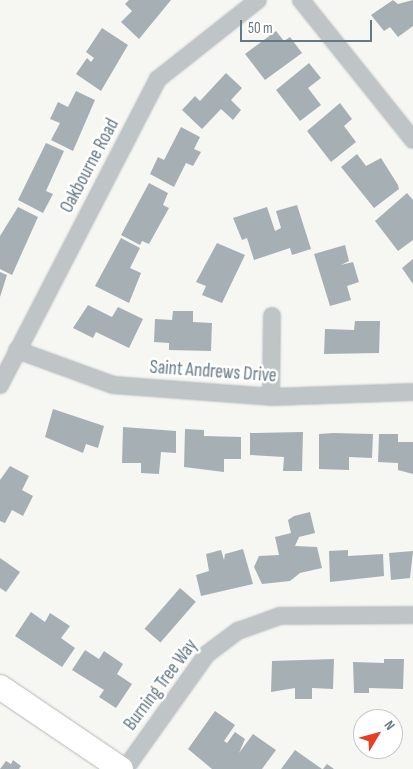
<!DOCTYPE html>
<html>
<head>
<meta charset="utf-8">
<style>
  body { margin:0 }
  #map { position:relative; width:413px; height:769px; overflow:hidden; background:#f6f6f3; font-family:"Sofia Sans Condensed",sans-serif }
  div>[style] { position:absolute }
  .building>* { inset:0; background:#a6b0b4; transform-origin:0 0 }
  .roads { filter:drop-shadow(0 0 1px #b1b8bb) drop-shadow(0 0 1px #b1b8bb) }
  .minor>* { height:16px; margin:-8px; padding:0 8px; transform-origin:8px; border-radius:8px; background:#bfc4c7 }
  .secondary>* { height:24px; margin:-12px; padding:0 12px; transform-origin:12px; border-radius:12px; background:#fff }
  span { translate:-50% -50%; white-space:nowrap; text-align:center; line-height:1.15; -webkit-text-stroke:5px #fff; paint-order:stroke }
  .street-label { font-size:19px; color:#657984 }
  .north { position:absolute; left:353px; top:709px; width:50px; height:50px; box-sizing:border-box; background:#fff; border:1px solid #c1c9ce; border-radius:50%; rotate:53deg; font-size:14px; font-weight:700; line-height:20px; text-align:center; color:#657984 }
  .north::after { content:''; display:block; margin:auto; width:18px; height:22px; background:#e63f23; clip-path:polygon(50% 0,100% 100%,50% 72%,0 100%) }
  .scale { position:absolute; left:240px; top:20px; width:132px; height:22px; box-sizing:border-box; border:2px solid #657984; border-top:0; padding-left:6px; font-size:15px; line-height:18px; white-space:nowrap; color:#657984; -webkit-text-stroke:4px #fff; paint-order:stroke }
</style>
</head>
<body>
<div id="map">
  <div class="building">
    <div style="clip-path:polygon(129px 0,171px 0,139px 39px,121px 22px,132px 11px,125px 4px)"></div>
    <div style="clip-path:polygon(393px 0,398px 4px,413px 0,413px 26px,398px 37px,390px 27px,384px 31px,371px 15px)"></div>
    <div style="clip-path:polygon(102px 28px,128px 45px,101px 91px,76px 74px,87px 58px,91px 62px,94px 58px,86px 52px)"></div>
    <div style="clip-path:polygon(276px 31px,284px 41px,290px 37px,302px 53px,265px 80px,245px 54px)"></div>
    <div style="clip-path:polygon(309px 63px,321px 78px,308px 88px,321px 105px,300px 121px,276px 90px)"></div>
    <div style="clip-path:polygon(226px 73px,242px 88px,231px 100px,241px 110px,233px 120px,221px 109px,202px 129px,182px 110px,195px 96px,200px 101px)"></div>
    <div style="clip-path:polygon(76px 91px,95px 100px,73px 151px,51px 140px,60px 123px,50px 119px,58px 102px,68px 107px)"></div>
    <div style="clip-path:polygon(340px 103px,352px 119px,344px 126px,356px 142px,331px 162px,307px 131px)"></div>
    <div style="clip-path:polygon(181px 127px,200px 137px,194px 149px,201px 152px,193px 166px,186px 163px,174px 187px,150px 174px,158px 157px,164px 160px)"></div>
    <div style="clip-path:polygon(46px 143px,64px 151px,46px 191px,53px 194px,43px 213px,18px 200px)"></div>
    <div style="clip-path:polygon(357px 154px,366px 166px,381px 158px,398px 185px,399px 189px,374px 208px,341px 167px)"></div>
    <div style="clip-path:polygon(149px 183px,168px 193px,163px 205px,169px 208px,149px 244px,142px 241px,140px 245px,121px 235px)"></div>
    <div style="clip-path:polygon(407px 193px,413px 200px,413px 240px,398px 251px,375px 221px)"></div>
    <div style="clip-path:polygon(297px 205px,311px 249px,292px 255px,290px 248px,254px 260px,247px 238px,242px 240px,233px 218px,267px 207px,275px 231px,281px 228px,276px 211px)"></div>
    <div style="clip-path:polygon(18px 207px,38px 217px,12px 275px,0 269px,0 236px)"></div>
    <div style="clip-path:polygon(121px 238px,140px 248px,130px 268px,141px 273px,129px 303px,95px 286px)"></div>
    <div style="clip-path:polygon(217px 243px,245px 255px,222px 303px,202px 295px,206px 286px,196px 282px)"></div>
    <div style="clip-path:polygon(345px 245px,349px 261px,341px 265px,353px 262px,359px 282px,347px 286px,351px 300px,330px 306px,314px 254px)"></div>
    <div style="clip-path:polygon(413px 259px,413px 284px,402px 268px)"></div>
    <div style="clip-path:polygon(0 272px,7px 275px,0 297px)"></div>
    <div style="clip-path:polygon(88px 305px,112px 317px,118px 307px,143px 319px,129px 348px,96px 332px,93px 338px,73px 328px)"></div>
    <div style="clip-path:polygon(173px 311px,193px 311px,193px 322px,212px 323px,211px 351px,169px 350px,169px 343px,154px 342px,155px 319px,172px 320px)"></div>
    <div style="clip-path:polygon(355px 321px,380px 321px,379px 353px,324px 354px,325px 329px,354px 330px)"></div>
    <div style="clip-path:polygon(53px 409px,104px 426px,98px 448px,86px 444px,83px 453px,45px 437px)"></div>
    <div style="clip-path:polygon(123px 427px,176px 431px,176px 453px,161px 452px,159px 474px,141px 473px,141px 463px,122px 463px)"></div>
    <div style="clip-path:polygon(185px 429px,204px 430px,204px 436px,241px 437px,241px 459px,224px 459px,224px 472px,184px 467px)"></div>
    <div style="clip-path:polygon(303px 432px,302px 471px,283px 471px,284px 457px,250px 455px,250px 433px)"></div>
    <div style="clip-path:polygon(333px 433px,373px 434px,372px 458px,349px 457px,349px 470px,319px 469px,319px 434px)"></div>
    <div style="clip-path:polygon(379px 434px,398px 434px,398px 442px,413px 442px,413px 474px,398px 470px,398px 463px,378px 462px)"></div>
    <div style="clip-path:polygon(10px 466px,29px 476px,22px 490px,33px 496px,23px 516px,12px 510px,5px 523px,0 521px,0 480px)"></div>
    <div style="clip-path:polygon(310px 512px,315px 533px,299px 537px,295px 546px,317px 547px,322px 568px,300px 573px,290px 581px,262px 584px,254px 567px,259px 556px,279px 555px,275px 537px,291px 533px,288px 520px,294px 516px)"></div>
    <div style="clip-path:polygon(243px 549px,253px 584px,201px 596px,196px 575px,209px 571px,206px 554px,221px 550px,224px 560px,225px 554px)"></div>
    <div style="clip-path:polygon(348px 550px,348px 556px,383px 554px,384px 576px,330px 582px,329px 551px)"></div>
    <div style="clip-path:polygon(413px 551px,410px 578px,391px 580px,389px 553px)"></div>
    <div style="clip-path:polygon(0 558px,20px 572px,6px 592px,0 588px)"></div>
    <div style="left:180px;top:588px;width:21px;height:54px;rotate:41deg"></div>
    <div style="clip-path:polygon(31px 612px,45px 622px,50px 613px,70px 626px,61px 638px,75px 648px,62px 667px,15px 636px)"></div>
    <div style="clip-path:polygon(85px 650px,99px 659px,104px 651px,123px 664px,117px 674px,132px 684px,116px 708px,99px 697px,104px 690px,72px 670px)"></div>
    <div style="clip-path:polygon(334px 659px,333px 689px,312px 688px,312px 699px,295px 699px,295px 688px,271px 692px,272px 661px)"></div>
    <div style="clip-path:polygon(384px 659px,404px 659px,403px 689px,369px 688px,369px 693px,354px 693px,353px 662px,384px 663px)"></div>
    <div style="clip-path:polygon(215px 711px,235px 725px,224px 741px,227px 743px,235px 732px,245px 739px,239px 753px,253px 734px,276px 750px,262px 769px,212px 769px,188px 749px)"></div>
    <div style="clip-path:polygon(295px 750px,322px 769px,281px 769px)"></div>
    <div style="clip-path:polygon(13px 760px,21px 766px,19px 769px,0 769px,6px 761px,11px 764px)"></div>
    <div style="clip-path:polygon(327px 764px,334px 769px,323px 769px)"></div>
  </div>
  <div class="roads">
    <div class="minor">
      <div style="left:301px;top:0;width:179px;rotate:51.3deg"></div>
      <div style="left:17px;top:350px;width:102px;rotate:20deg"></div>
      <div style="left:113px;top:385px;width:158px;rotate:4.3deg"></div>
      <div style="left:271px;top:397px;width:142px;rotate:-2deg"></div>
      <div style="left:0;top:385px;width:344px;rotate:-62.7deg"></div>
      <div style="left:158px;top:79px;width:127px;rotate:-38.3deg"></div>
      <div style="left:271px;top:397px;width:81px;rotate:-89.3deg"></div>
      <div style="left:125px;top:769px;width:141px;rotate:-54.5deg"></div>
      <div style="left:207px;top:654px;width:39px;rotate:-37deg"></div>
      <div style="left:238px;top:631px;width:45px;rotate:-19.7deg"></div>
      <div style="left:280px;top:616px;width:133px;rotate:-0.4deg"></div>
    </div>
    <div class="secondary">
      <div style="left:0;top:687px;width:146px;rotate:34.1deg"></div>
    </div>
  </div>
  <div class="street-label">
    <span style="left:90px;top:166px;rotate:-62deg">Oakbourne Road</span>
    <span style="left:213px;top:372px;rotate:4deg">Saint Andrews Drive</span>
    <span style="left:161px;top:685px;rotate:-53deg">Burning Tree Way</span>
  </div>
  <div class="north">N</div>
  <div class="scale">50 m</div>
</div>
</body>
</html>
